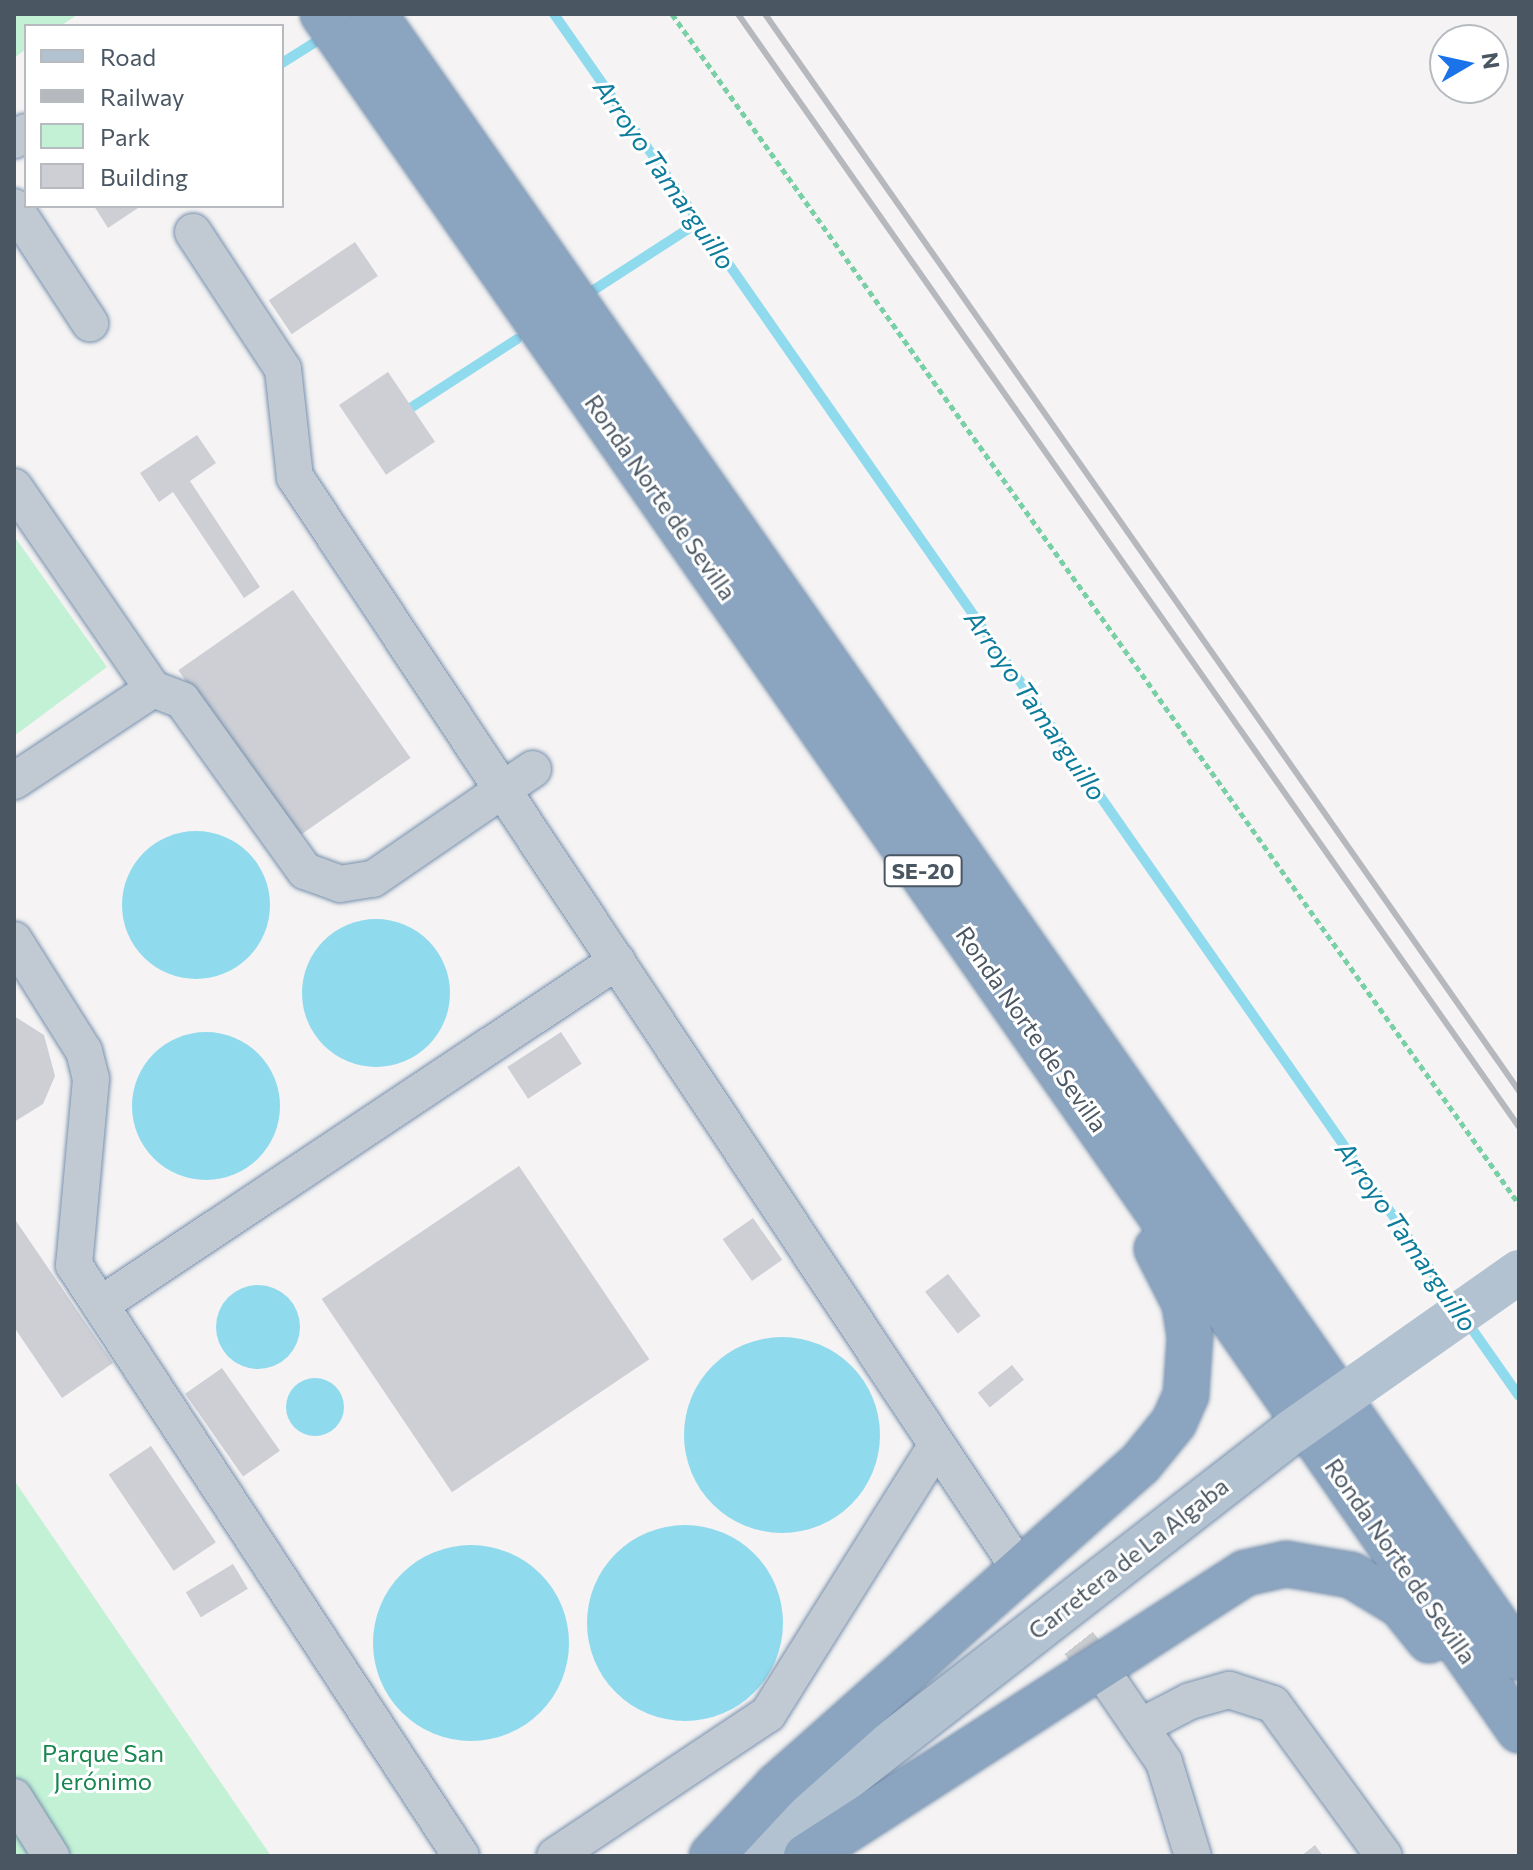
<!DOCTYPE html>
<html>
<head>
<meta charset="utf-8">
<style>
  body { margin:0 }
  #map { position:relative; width:1533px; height:1870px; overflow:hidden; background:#f5f3f3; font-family:Commissioner,sans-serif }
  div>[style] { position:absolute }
  .green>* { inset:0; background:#c3f1d5 }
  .water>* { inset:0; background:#90daee }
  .round { border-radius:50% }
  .stream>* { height:10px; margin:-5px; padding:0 5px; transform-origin:5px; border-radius:5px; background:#90daee }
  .building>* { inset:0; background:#cdcfd5; transform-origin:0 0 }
  .minor-tunnel>* { height:36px; margin-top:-18px; transform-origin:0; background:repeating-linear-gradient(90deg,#caccce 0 36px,transparent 0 54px) }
  .path>* { height:5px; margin-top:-2.5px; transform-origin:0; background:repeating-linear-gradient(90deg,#7ad0a6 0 6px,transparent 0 10px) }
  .roads { filter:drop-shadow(0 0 2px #7690ad) drop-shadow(0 0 2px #7690ad) }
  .minor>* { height:36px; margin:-18px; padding:0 18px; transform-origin:18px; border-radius:18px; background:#c1cad2 }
  .major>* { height:44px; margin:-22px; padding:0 22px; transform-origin:22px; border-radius:22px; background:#b3c2d1 }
  .highway>* { height:44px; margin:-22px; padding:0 22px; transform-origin:22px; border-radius:22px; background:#8ba5c1 }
  .rail>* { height:6px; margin:-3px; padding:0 3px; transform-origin:3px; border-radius:3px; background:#b5b8bd }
  .major-bridge>* { height:44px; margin:-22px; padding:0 22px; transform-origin:22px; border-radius:22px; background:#b3c2d1 }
  span { translate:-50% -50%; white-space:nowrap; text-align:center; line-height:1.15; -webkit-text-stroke:6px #fff; paint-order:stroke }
  .shield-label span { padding:2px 6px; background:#fff; border:2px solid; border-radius:6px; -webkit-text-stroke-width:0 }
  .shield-label { font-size:22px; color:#4a5661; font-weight:700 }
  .street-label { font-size:24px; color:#4a5661 }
  .park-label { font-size:24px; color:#17864f }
  .water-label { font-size:26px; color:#0c7c9b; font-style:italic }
  .frame { position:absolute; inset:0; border:16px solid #4a5661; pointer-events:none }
  .legend { position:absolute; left:24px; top:24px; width:260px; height:184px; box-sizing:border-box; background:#fff; border:2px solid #b7bbc0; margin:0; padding:10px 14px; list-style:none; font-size:24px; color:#4a5661 }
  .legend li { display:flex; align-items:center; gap:16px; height:40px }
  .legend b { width:40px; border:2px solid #b7bbc0 }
  .north { position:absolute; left:1429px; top:24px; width:80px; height:80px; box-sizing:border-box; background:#fff; border:2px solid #b7bbc0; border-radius:50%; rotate:81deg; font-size:22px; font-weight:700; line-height:32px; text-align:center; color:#4a5661 }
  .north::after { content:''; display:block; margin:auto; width:28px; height:36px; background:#1a73e8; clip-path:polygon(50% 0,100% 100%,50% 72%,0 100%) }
</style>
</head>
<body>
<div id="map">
  <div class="green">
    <div style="clip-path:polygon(14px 14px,78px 14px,61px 26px,26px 26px,26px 49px,14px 58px)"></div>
    <div style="clip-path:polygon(14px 536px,107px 667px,14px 736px)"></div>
    <div style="clip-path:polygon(14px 1480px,271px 1856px,14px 1856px)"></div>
  </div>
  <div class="water">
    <div class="round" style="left:122px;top:831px;width:148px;height:148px"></div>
    <div class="round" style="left:302px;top:919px;width:148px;height:148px"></div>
    <div class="round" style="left:132px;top:1032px;width:148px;height:148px"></div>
    <div class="round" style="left:216px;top:1285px;width:84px;height:84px"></div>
    <div class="round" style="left:684px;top:1337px;width:196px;height:196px"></div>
    <div class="round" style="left:286px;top:1378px;width:58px;height:58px"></div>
    <div class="round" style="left:587px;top:1525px;width:196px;height:196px"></div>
    <div class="round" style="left:373px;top:1545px;width:196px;height:196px"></div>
  </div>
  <div class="stream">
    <div style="left:554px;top:14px;width:1576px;rotate:55.08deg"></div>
    <div style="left:282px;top:63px;width:39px;rotate:-32deg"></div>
    <div style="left:589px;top:293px;width:129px;rotate:-32.9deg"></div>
    <div style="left:412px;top:407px;width:125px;rotate:-32.9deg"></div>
    <div style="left:1467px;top:1322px;width:90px;rotate:54.9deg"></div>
  </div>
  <div class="building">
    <div style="clip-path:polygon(94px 206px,141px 206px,108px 228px)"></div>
    <div style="left:355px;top:242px;width:41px;height:104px;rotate:56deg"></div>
    <div style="left:388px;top:372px;width:84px;height:59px;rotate:56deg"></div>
    <div style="clip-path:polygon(197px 435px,216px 463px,190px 481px,260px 587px,244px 598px,173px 492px,159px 502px,140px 473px)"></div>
    <div style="left:293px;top:590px;width:205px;height:140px;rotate:55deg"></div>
    <div style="clip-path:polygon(14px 1016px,44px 1035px,55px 1076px,43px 1104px,14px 1122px)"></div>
    <div style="left:561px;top:1032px;width:38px;height:64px;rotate:57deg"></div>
    <div style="left:519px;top:1166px;width:233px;height:238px;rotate:56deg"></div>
    <div style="clip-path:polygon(14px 1218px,113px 1363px,62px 1398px,14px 1327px)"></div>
    <div style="left:753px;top:1218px;width:51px;height:37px;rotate:55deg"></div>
    <div style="left:948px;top:1274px;width:53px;height:29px;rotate:52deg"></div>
    <div style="left:1012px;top:1365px;width:19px;height:44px;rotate:51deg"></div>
    <div style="left:222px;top:1368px;width:101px;height:45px;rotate:55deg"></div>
    <div style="left:151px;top:1446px;width:116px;height:51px;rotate:56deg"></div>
    <div style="left:233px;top:1564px;width:29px;height:55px;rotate:59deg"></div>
    <div style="clip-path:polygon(1315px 1845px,1323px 1856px,1301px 1856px)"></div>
  </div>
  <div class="minor-tunnel">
    <div style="left:1012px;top:1558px;width:159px;rotate:51.9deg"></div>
  </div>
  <div class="path">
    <div style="left:672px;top:14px;width:1461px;rotate:54.56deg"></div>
  </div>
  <div class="roads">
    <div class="minor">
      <div style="left:14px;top:140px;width:14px;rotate:-34deg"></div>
      <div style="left:14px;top:207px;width:139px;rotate:56.8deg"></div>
      <div style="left:193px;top:232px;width:164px;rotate:56.7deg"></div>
      <div style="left:283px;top:369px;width:109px;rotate:83.7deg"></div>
      <div style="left:295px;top:477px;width:1297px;rotate:56.44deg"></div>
      <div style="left:14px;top:487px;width:245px;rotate:55.5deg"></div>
      <div style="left:153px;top:689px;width:31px;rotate:21deg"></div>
      <div style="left:182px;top:700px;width:211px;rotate:54.3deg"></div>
      <div style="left:305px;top:871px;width:37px;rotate:20deg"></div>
      <div style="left:340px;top:884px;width:33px;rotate:-9deg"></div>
      <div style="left:373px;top:879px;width:194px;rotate:-34.5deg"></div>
      <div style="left:14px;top:781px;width:167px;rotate:-33.5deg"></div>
      <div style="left:14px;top:940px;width:131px;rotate:57.8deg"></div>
      <div style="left:84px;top:1051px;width:29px;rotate:76deg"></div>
      <div style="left:91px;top:1079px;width:187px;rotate:95.2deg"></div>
      <div style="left:74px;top:1265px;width:706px;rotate:56.78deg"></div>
      <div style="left:100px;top:1305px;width:621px;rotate:-33.64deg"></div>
      <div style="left:1110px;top:1683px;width:96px;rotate:55.6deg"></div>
      <div style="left:1164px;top:1762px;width:98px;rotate:72.9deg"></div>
      <div style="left:1140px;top:1727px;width:56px;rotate:-27.5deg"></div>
      <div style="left:1190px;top:1701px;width:41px;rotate:-15.8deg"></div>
      <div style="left:1229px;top:1690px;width:46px;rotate:17.7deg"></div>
      <div style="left:1273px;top:1704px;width:188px;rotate:53.9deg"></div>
      <div style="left:14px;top:1797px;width:70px;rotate:57.9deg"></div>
      <div style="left:555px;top:1856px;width:256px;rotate:-33.7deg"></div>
      <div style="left:768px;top:1714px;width:314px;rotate:-57.9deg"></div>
    </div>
    <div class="major">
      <div style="left:746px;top:1856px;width:689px;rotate:-37.87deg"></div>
    </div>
    <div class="highway">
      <div style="left:323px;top:14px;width:2092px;rotate:55.12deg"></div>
      <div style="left:374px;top:14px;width:2003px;rotate:55.13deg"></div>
      <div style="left:712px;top:1856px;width:96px;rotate:-47.1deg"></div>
      <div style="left:777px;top:1786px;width:485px;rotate:-41.6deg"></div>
      <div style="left:1140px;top:1464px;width:54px;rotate:-51deg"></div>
      <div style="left:1174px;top:1422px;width:30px;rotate:-66deg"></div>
      <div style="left:1186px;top:1395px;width:58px;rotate:-86.1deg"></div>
      <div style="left:1190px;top:1337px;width:33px;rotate:-99deg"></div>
      <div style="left:1185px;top:1304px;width:62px;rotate:-117deg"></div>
      <div style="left:806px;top:1856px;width:522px;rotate:-32.81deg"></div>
      <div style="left:1245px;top:1573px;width:42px;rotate:-12.4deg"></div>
      <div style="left:1286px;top:1564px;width:66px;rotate:9.6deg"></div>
      <div style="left:1351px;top:1575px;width:58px;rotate:31deg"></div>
      <div style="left:1401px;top:1605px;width:45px;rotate:51.3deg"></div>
    </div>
  </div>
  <div class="rail">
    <div style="left:738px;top:14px;width:1360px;rotate:54.94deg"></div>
    <div style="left:765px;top:14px;width:1315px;rotate:55deg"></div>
  </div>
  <div class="major-bridge">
    <div style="left:1290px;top:1433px;width:280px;rotate:-35.1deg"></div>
  </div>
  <div class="shield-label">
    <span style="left:923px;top:871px">SE-20</span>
  </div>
  <div class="street-label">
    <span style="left:661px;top:497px;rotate:55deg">Ronda Norte de Sevilla</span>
    <span style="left:1032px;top:1029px;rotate:55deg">Ronda Norte de Sevilla</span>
    <span style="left:1128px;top:1558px;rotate:-38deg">Carretera de La Algaba</span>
    <span style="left:1401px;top:1561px;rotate:55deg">Ronda Norte de Sevilla</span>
  </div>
  <div class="park-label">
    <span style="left:103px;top:1767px">Parque San<br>Jerónimo</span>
  </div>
  <div class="water-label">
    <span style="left:665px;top:174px;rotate:55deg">Arroyo Tamarguillo</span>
    <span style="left:1036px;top:705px;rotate:55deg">Arroyo Tamarguillo</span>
    <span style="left:1407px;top:1236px;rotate:55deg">Arroyo Tamarguillo</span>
  </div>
  <div class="frame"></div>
  <ul class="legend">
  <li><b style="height:10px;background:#b3c2d1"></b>Road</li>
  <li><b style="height:10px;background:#b5b8bd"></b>Railway</li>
  <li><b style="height:22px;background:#c3f1d5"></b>Park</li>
  <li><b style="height:22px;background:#cdcfd5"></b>Building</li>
  </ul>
  <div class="north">N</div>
</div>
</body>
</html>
